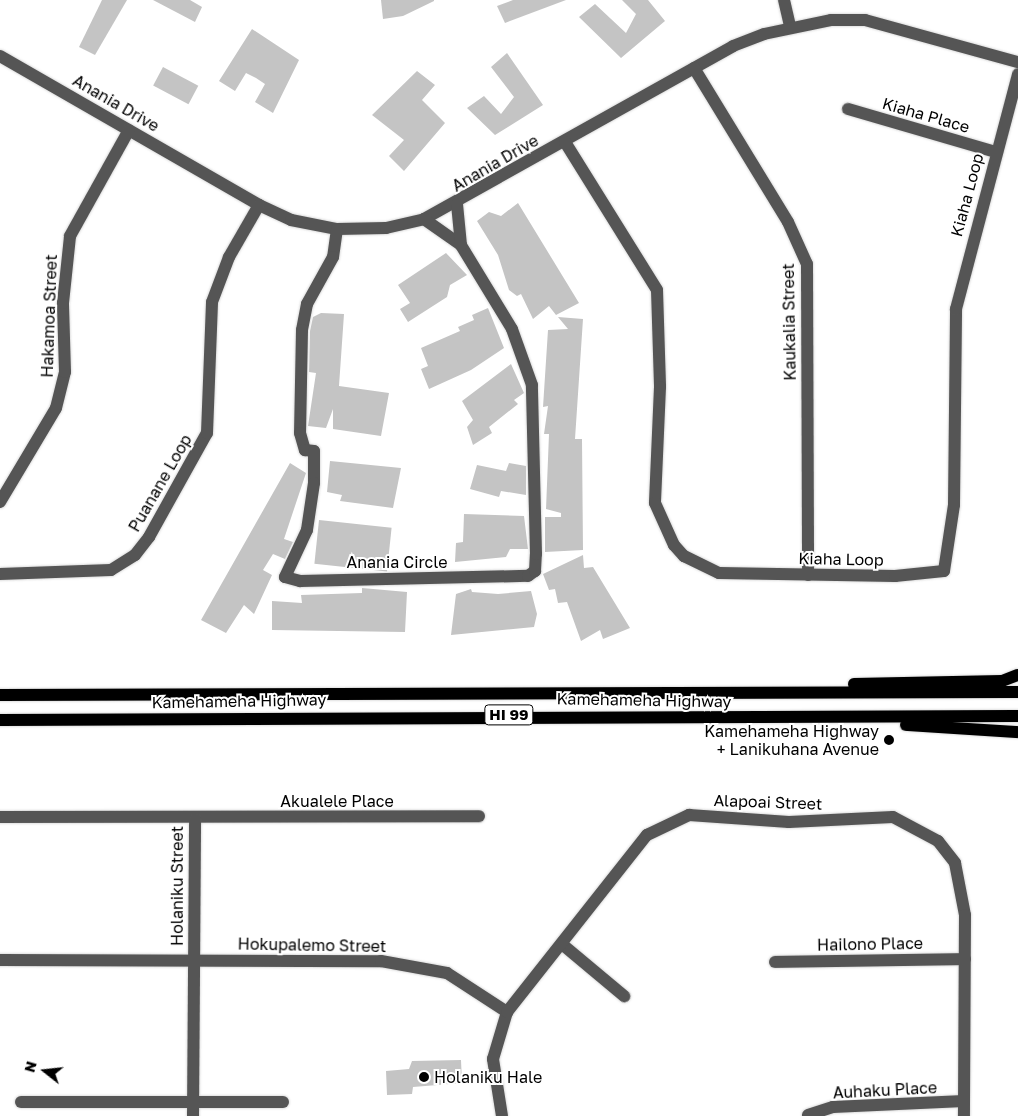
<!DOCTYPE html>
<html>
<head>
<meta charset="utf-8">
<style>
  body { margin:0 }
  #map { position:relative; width:1018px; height:1116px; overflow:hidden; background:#fff; font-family:"Golos Text",sans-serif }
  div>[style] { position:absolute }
  .building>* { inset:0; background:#c4c4c4; transform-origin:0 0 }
  .roads { filter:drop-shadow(0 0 1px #dbdbdb) drop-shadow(0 0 1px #dbdbdb) }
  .minor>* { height:12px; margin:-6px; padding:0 6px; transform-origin:6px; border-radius:6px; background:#555 }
  .major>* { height:12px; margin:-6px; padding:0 6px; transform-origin:6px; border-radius:6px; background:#000 }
  .dots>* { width:14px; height:14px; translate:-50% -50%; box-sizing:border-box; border:2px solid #fff; border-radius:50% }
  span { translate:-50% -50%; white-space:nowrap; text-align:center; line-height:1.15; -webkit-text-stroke:4px #fff; paint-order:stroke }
  .shield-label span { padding:1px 4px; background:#fff; border:1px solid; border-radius:4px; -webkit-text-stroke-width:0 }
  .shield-label { font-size:15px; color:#000; font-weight:700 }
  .street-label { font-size:16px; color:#000 }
  .poi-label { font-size:16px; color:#000 }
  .right { translate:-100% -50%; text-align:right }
  .left { translate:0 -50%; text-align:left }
  .north { position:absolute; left:20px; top:1046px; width:50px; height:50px; -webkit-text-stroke:4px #fff; paint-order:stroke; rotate:286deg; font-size:14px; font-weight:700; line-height:20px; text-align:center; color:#000 }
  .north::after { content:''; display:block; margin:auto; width:18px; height:22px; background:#000; clip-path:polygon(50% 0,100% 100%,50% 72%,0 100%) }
</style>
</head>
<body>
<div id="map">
  <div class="building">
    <div style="clip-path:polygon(102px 0,127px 0,95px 55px,79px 47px)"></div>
    <div style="clip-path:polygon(153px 0,190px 0,202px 7px,195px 22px)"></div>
    <div style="clip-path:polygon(381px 0,434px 0,434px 1px,403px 16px,383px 19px)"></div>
    <div style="clip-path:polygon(513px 0,566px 0,505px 23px,497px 6px)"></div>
    <div style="clip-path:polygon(622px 0,648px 0,665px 21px,621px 58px,579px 17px,595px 4px,626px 33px,636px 14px)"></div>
    <div style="clip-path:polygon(252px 29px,299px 60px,273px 113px,255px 102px,265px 84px,256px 78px,246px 73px,235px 91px,219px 81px)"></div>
    <div style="clip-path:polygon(507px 53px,543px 105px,495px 135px,467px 108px,484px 96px,501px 114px,514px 97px,491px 67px)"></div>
    <div style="left:163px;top:67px;width:40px;height:21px;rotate:28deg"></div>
    <div style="clip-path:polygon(417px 71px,435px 85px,422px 100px,445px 123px,404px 171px,389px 156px,404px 140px,372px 115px)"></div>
    <div style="clip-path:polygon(518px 203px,579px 303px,556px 315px,549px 306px,533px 319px,521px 294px,517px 296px,509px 290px,498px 255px,477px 221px,489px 212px,501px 216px)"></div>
    <div style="clip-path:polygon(446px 253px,467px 275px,450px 285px,447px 297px,408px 322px,400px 309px,410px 303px,398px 285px)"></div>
    <div style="clip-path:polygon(488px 308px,504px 348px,471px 370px,429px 389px,421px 369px,428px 366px,421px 348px,460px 331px,458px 327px,474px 320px,472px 315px)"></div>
    <div style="clip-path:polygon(321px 313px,344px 314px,339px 386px,389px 393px,381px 436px,333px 429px,333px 409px,326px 428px,308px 426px,316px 373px,309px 372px,310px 331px,313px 317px)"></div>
    <div style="clip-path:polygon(558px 317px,583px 319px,575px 439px,582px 439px,583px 550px,545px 552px,545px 517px,561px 517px,561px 513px,546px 509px,549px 434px,544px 434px,548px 406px,543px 407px,548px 330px,568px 329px)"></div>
    <div style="clip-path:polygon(511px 364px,524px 393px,514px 400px,518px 404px,489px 427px,492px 433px,473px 445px,467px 427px,473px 420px,462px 401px)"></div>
    <div style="clip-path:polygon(330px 461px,401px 468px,393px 508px,340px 501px,342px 495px,327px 492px)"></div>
    <div style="clip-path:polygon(290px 463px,306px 473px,284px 539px,293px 542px,285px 559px,273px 554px,263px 570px,272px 575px,254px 614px,244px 605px,226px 633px,201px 620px)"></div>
    <div style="clip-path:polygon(509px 463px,526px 466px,526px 495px,501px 491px,499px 497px,470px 489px,477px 465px,506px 471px)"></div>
    <div style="clip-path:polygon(464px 514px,524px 516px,528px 549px,510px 549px,506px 557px,455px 562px,456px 543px,463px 542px)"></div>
    <div style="left:319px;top:520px;width:73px;height:44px;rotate:6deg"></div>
    <div style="clip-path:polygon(583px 555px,584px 568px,593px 567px,630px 628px,603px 639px,600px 630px,581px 641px,567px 602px,558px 603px,555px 589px,549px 590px,543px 574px)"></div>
    <div style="clip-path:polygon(362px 588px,407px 592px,405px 632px,272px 630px,272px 601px,302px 603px,301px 595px,362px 593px)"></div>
    <div style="clip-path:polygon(471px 589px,472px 592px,498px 594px,531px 591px,537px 614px,534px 627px,451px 635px,456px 594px)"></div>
    <div style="clip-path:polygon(461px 1060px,462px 1083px,413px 1087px,412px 1094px,387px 1095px,386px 1071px,409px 1069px,412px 1061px)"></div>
  </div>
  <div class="roads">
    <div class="minor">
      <div style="left:784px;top:0;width:28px;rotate:77deg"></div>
      <div style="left:0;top:56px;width:299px;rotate:29.9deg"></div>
      <div style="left:259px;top:205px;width:35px;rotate:25deg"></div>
      <div style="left:291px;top:220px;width:47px;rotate:11.1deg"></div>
      <div style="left:337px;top:229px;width:49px;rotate:-1.2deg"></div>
      <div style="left:386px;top:228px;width:39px;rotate:-13deg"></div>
      <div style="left:424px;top:219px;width:354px;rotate:-29.2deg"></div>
      <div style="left:733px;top:46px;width:33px;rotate:-21deg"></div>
      <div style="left:764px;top:34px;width:68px;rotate:-11.8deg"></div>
      <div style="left:831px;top:20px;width:34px"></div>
      <div style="left:865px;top:20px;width:159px;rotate:15.4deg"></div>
      <div style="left:694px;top:68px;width:180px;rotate:58.6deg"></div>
      <div style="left:788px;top:222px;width:46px;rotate:65.7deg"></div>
      <div style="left:807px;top:264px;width:311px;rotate:89.8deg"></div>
      <div style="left:848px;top:109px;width:154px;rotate:16.2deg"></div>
      <div style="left:565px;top:142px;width:174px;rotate:58.1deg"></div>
      <div style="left:657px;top:290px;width:97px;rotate:88.2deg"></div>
      <div style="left:660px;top:387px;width:116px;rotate:92.5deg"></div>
      <div style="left:655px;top:503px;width:46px;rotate:65.7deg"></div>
      <div style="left:674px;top:545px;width:15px;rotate:48deg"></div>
      <div style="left:684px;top:556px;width:39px;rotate:26deg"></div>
      <div style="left:719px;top:573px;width:176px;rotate:1deg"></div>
      <div style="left:895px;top:576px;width:49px;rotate:-5.8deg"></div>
      <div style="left:944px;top:571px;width:67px;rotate:-81.4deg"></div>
      <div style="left:954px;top:505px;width:196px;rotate:-89.4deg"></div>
      <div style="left:956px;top:309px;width:243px;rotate:-75.2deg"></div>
      <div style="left:424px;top:219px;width:45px;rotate:35.1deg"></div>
      <div style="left:337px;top:229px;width:28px;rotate:98deg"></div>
      <div style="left:333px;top:257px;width:54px;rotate:119deg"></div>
      <div style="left:307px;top:304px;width:26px;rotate:101deg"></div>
      <div style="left:302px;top:330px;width:103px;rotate:91.1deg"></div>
      <div style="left:300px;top:433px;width:18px;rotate:74deg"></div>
      <div style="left:305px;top:450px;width:9px;rotate:6deg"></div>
      <div style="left:314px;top:451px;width:32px;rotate:90deg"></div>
      <div style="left:314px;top:483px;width:48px;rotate:98.5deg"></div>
      <div style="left:307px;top:530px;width:52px;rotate:115.1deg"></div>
      <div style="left:285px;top:577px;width:16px;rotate:15deg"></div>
      <div style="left:300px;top:581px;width:228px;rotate:-1.3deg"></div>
      <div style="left:528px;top:576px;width:9px;rotate:-36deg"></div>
      <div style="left:535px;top:571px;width:17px;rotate:-87deg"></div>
      <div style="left:536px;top:554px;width:169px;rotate:-91.4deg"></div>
      <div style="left:532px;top:385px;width:59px;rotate:-109.7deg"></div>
      <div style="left:512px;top:329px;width:98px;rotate:-121.3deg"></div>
      <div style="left:461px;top:245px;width:41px;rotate:-95.6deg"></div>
      <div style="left:0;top:502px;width:109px;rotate:-59.2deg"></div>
      <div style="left:56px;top:408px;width:37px;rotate:-76deg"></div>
      <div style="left:65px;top:372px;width:69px;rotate:-91.7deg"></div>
      <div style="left:63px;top:303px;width:67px;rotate:-84deg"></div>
      <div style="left:70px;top:236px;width:121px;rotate:-60.9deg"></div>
      <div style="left:0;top:574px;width:111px;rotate:-2.1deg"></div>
      <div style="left:111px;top:570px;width:28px;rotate:-32deg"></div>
      <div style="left:135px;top:555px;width:23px;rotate:-52deg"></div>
      <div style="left:149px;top:537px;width:119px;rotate:-60.9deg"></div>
      <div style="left:207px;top:433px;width:131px;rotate:-87.8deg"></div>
      <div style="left:212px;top:302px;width:48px;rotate:-69.3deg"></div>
      <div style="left:229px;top:257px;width:60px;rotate:-60deg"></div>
      <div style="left:0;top:817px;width:479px;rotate:-0.1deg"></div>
      <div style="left:563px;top:945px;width:80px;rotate:39.9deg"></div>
      <div style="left:0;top:960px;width:381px;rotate:0.2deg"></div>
      <div style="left:381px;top:961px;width:67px;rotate:10.3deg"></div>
      <div style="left:447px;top:973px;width:72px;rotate:33deg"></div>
      <div style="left:775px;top:962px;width:190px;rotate:-0.9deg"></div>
      <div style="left:21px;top:1102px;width:262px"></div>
      <div style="left:808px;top:1115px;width:26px;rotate:-18deg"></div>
      <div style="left:833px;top:1107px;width:131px;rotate:-2.6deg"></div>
      <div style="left:193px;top:1116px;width:297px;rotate:-89.6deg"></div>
      <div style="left:502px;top:1116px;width:58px;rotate:-99deg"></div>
      <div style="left:493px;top:1059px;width:49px;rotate:-73.4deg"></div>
      <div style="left:507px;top:1012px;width:226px;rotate:-51.7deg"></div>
      <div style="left:647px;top:835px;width:47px;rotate:-25.5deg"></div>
      <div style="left:689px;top:815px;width:100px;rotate:4deg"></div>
      <div style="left:789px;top:822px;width:104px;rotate:-2.8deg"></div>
      <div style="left:893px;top:817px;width:51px;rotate:28.1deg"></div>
      <div style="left:938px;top:841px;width:28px;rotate:52deg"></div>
      <div style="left:955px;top:863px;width:53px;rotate:79.1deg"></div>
      <div style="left:965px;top:915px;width:201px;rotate:90.3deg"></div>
    </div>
    <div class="major">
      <div style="left:854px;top:684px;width:148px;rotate:-1.2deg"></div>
      <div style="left:1002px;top:681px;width:17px;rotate:-21deg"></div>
      <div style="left:0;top:695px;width:1018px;rotate:-0.17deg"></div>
      <div style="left:0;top:720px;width:1018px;rotate:-0.23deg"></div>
      <div style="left:906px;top:725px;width:112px;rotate:3.6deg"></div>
    </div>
  </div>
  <div class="dots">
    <div style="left:889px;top:740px;background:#000"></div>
    <div style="left:424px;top:1077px;background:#000"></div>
  </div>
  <div class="shield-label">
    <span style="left:509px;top:715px">HI 99</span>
  </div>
  <div class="street-label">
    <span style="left:116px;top:103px;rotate:30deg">Anania Drive</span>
    <span style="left:926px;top:115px;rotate:16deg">Kiaha Place</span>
    <span style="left:495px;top:163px;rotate:-30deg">Anania Drive</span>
    <span style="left:967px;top:195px;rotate:-75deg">Kiaha Loop</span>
    <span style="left:49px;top:316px;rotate:-88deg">Hakamoa Street</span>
    <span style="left:789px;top:322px;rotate:-91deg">Kaukalia Street</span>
    <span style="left:160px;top:483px;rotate:-60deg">Puanane Loop</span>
    <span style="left:841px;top:559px;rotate:1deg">Kiaha Loop</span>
    <span style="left:397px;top:562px">Anania Circle</span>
    <span style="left:644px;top:700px;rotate:1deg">Kamehameha Highway</span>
    <span style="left:239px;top:701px;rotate:-1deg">Kamehameha Highway</span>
    <span style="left:337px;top:801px">Akualele Place</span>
    <span style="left:768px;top:802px;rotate:2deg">Alapoai Street</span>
    <span style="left:177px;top:886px;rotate:-90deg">Holaniku Street</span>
    <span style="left:870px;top:944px;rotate:-1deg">Hailono Place</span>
    <span style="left:312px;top:945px;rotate:1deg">Hokupalemo Street</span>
    <span style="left:885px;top:1090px;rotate:-3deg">Auhaku Place</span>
  </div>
  <div class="poi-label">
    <span class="right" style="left:879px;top:740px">Kamehameha Highway<br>+ Lanikuhana Avenue</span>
    <span class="left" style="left:434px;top:1077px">Holaniku Hale</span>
  </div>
  <div class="north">N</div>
</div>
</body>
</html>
